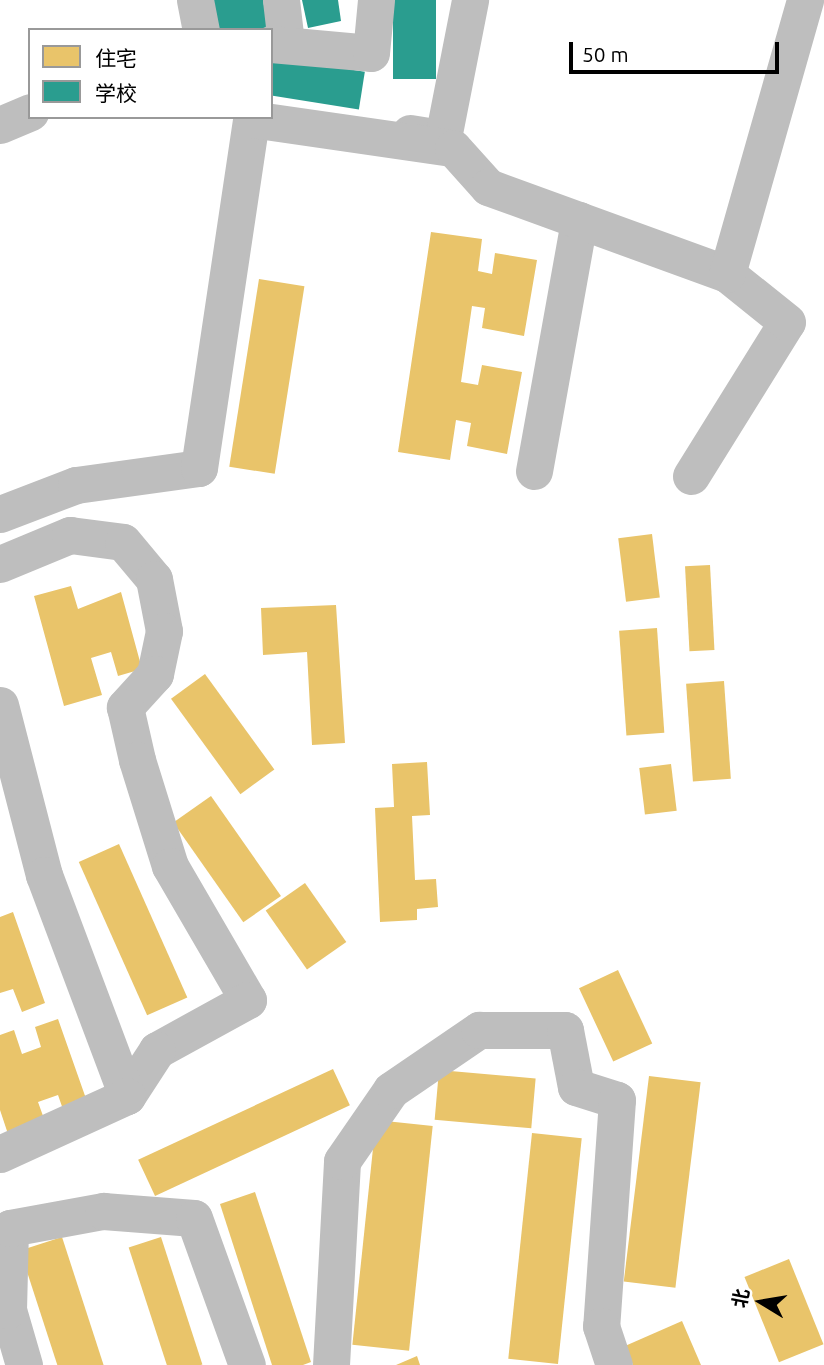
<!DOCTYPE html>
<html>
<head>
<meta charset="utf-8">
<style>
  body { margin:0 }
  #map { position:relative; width:824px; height:1365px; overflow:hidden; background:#fff; font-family:Ubuntu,"Noto Sans SC",sans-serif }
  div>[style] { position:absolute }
  .homes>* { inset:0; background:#e9c46a; transform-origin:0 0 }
  .schools>* { inset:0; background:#2a9d8f; transform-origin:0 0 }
  .minor>* { height:37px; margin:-18.5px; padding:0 18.5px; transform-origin:18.5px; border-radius:18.5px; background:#bebebe }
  span { translate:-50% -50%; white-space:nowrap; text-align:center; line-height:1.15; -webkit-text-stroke:7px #fff; paint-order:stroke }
  .legend { position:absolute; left:28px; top:28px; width:245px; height:91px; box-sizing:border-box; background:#fff; border:2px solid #999; margin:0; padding:9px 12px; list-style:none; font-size:21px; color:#000 }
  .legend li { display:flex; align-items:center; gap:14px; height:35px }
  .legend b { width:35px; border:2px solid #999 }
  .north { position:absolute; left:726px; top:1267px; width:70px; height:70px; -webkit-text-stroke:5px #fff; paint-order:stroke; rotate:281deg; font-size:19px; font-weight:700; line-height:28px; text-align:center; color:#000 }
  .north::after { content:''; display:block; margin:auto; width:24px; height:32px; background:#000; clip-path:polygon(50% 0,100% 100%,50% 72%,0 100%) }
  .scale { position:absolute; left:569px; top:42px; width:210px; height:32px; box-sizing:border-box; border:4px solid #000; border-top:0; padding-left:9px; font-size:21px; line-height:24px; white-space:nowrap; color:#000; -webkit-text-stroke:5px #fff; paint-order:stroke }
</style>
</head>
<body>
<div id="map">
  <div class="homes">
    <div style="clip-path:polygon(431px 232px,482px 239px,478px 271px,492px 274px,495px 253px,537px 260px,524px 336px,482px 328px,485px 308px,472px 306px,461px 382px,478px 385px,482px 365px,522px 372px,507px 454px,467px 446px,471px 423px,456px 420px,450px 460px,398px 452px)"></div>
    <div style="left:259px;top:279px;width:46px;height:190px;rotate:9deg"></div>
    <div style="left:652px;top:534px;width:64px;height:34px;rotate:83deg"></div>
    <div style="left:710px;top:565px;width:85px;height:25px;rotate:87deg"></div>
    <div style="clip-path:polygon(71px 586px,78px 609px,121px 592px,142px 669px,118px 676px,111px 652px,91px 658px,102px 695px,64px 706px,34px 596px)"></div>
    <div style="clip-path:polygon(336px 605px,345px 743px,312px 745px,307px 652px,263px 655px,261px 608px)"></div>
    <div style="left:657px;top:628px;width:105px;height:38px;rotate:86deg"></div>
    <div style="left:205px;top:674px;width:118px;height:42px;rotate:54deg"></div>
    <div style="left:724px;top:681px;width:98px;height:38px;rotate:86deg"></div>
    <div style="clip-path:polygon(427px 762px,430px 815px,412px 816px,415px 880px,436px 879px,438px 907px,417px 909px,417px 920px,380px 922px,375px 808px,394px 807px,392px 764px)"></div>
    <div style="left:671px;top:764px;width:47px;height:32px;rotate:83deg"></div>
    <div style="left:211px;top:796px;width:122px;height:46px;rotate:55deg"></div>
    <div style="left:119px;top:844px;width:168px;height:44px;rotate:66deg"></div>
    <div style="left:305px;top:883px;width:72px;height:48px;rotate:55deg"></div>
    <div style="clip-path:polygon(13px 912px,45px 1003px,22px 1012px,13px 989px,0 993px,0 917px)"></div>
    <div style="left:618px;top:970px;width:81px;height:43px;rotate:65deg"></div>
    <div style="clip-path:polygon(58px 1019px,90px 1110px,66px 1118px,58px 1095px,38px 1102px,47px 1127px,10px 1140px,0 1110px,0 1035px,14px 1030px,22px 1054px,41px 1047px,35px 1027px)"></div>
    <div style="left:333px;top:1069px;width:40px;height:215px;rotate:65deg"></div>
    <div style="left:439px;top:1070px;width:97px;height:50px;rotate:5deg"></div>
    <div style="left:649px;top:1076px;width:52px;height:207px;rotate:7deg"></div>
    <div style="left:376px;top:1120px;width:57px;height:226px;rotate:6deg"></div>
    <div style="left:532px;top:1133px;width:50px;height:227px;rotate:6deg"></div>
    <div style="clip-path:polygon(255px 1192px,311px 1362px,303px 1365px,272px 1365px,220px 1204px)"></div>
    <div style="left:62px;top:1237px;width:135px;height:44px;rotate:72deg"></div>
    <div style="left:161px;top:1237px;width:134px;height:34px;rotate:72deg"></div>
    <div style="left:789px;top:1259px;width:92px;height:48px;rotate:68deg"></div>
    <div style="clip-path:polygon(682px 1321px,701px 1365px,633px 1365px,625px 1346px)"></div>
    <div style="clip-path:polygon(417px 1356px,420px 1365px,396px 1365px)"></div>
  </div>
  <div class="schools">
    <div style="clip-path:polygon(211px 0,263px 0,268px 28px,217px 30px)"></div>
    <div style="clip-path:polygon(302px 0,338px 0,341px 21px,308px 28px)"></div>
    <div style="left:393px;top:0;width:43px;height:79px"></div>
    <div style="left:271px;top:57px;width:95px;height:38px;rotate:9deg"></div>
  </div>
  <div class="minor">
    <div style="left:195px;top:0;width:31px;rotate:79deg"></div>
    <div style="left:281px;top:0;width:43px;rotate:83.4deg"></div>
    <div style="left:271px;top:44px;width:100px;rotate:5.1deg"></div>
    <div style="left:371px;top:53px;width:53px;rotate:-84.6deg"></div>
    <div style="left:0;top:125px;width:33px;rotate:-23deg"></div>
    <div style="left:410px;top:133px;width:33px;rotate:9deg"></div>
    <div style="left:443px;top:138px;width:141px;rotate:-78.9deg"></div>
    <div style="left:534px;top:471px;width:255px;rotate:-79.8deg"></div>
    <div style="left:691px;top:476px;width:181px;rotate:-58.1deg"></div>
    <div style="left:787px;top:322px;width:77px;rotate:-141.3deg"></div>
    <div style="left:0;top:514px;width:81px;rotate:-20.9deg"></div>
    <div style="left:76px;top:485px;width:124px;rotate:-7.9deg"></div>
    <div style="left:199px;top:468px;width:353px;rotate:-81.5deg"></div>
    <div style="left:251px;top:119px;width:204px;rotate:8.2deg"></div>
    <div style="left:453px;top:148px;width:52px;rotate:48.1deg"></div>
    <div style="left:488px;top:187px;width:254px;rotate:20deg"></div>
    <div style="left:727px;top:274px;width:285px;rotate:-74.1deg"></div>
    <div style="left:0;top:564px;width:76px;rotate:-22.5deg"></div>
    <div style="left:70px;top:535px;width:53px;rotate:7.5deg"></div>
    <div style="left:123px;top:542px;width:48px;rotate:50deg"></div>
    <div style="left:154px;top:579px;width:53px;rotate:79.1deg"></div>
    <div style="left:164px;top:631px;width:44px;rotate:101.8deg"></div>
    <div style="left:155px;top:674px;width:45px;rotate:132.3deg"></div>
    <div style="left:125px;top:707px;width:54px;rotate:77.2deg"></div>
    <div style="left:137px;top:760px;width:111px;rotate:72.7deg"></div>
    <div style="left:170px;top:866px;width:155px;rotate:59.8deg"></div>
    <div style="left:248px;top:1000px;width:104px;rotate:151.2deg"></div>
    <div style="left:157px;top:1050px;width:55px;rotate:123.1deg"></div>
    <div style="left:0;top:705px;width:176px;rotate:75.5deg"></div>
    <div style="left:44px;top:875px;width:236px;rotate:69.4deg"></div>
    <div style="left:127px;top:1096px;width:140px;rotate:155.5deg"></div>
    <div style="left:24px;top:1365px;width:57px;rotate:-106.2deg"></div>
    <div style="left:8px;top:1310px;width:82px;rotate:-88.6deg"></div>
    <div style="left:10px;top:1228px;width:95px;rotate:-10.4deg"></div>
    <div style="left:103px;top:1211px;width:91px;rotate:4.4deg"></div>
    <div style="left:194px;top:1218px;width:156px;rotate:70.2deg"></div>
    <div style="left:331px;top:1365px;width:204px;rotate:-86.9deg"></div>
    <div style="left:342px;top:1161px;width:86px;rotate:-55.4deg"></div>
    <div style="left:391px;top:1090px;width:107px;rotate:-34.3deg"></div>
    <div style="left:479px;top:1030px;width:86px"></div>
    <div style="left:565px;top:1030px;width:58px;rotate:79.1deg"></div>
    <div style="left:576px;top:1087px;width:43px;rotate:17.6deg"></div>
    <div style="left:617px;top:1100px;width:227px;rotate:94deg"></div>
    <div style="left:601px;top:1326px;width:41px;rotate:71.6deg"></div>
  </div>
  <ul class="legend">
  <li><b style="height:19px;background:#e9c46a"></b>住宅</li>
  <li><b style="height:19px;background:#2a9d8f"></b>学校</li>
  </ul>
  <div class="north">北</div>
  <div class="scale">50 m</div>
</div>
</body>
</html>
